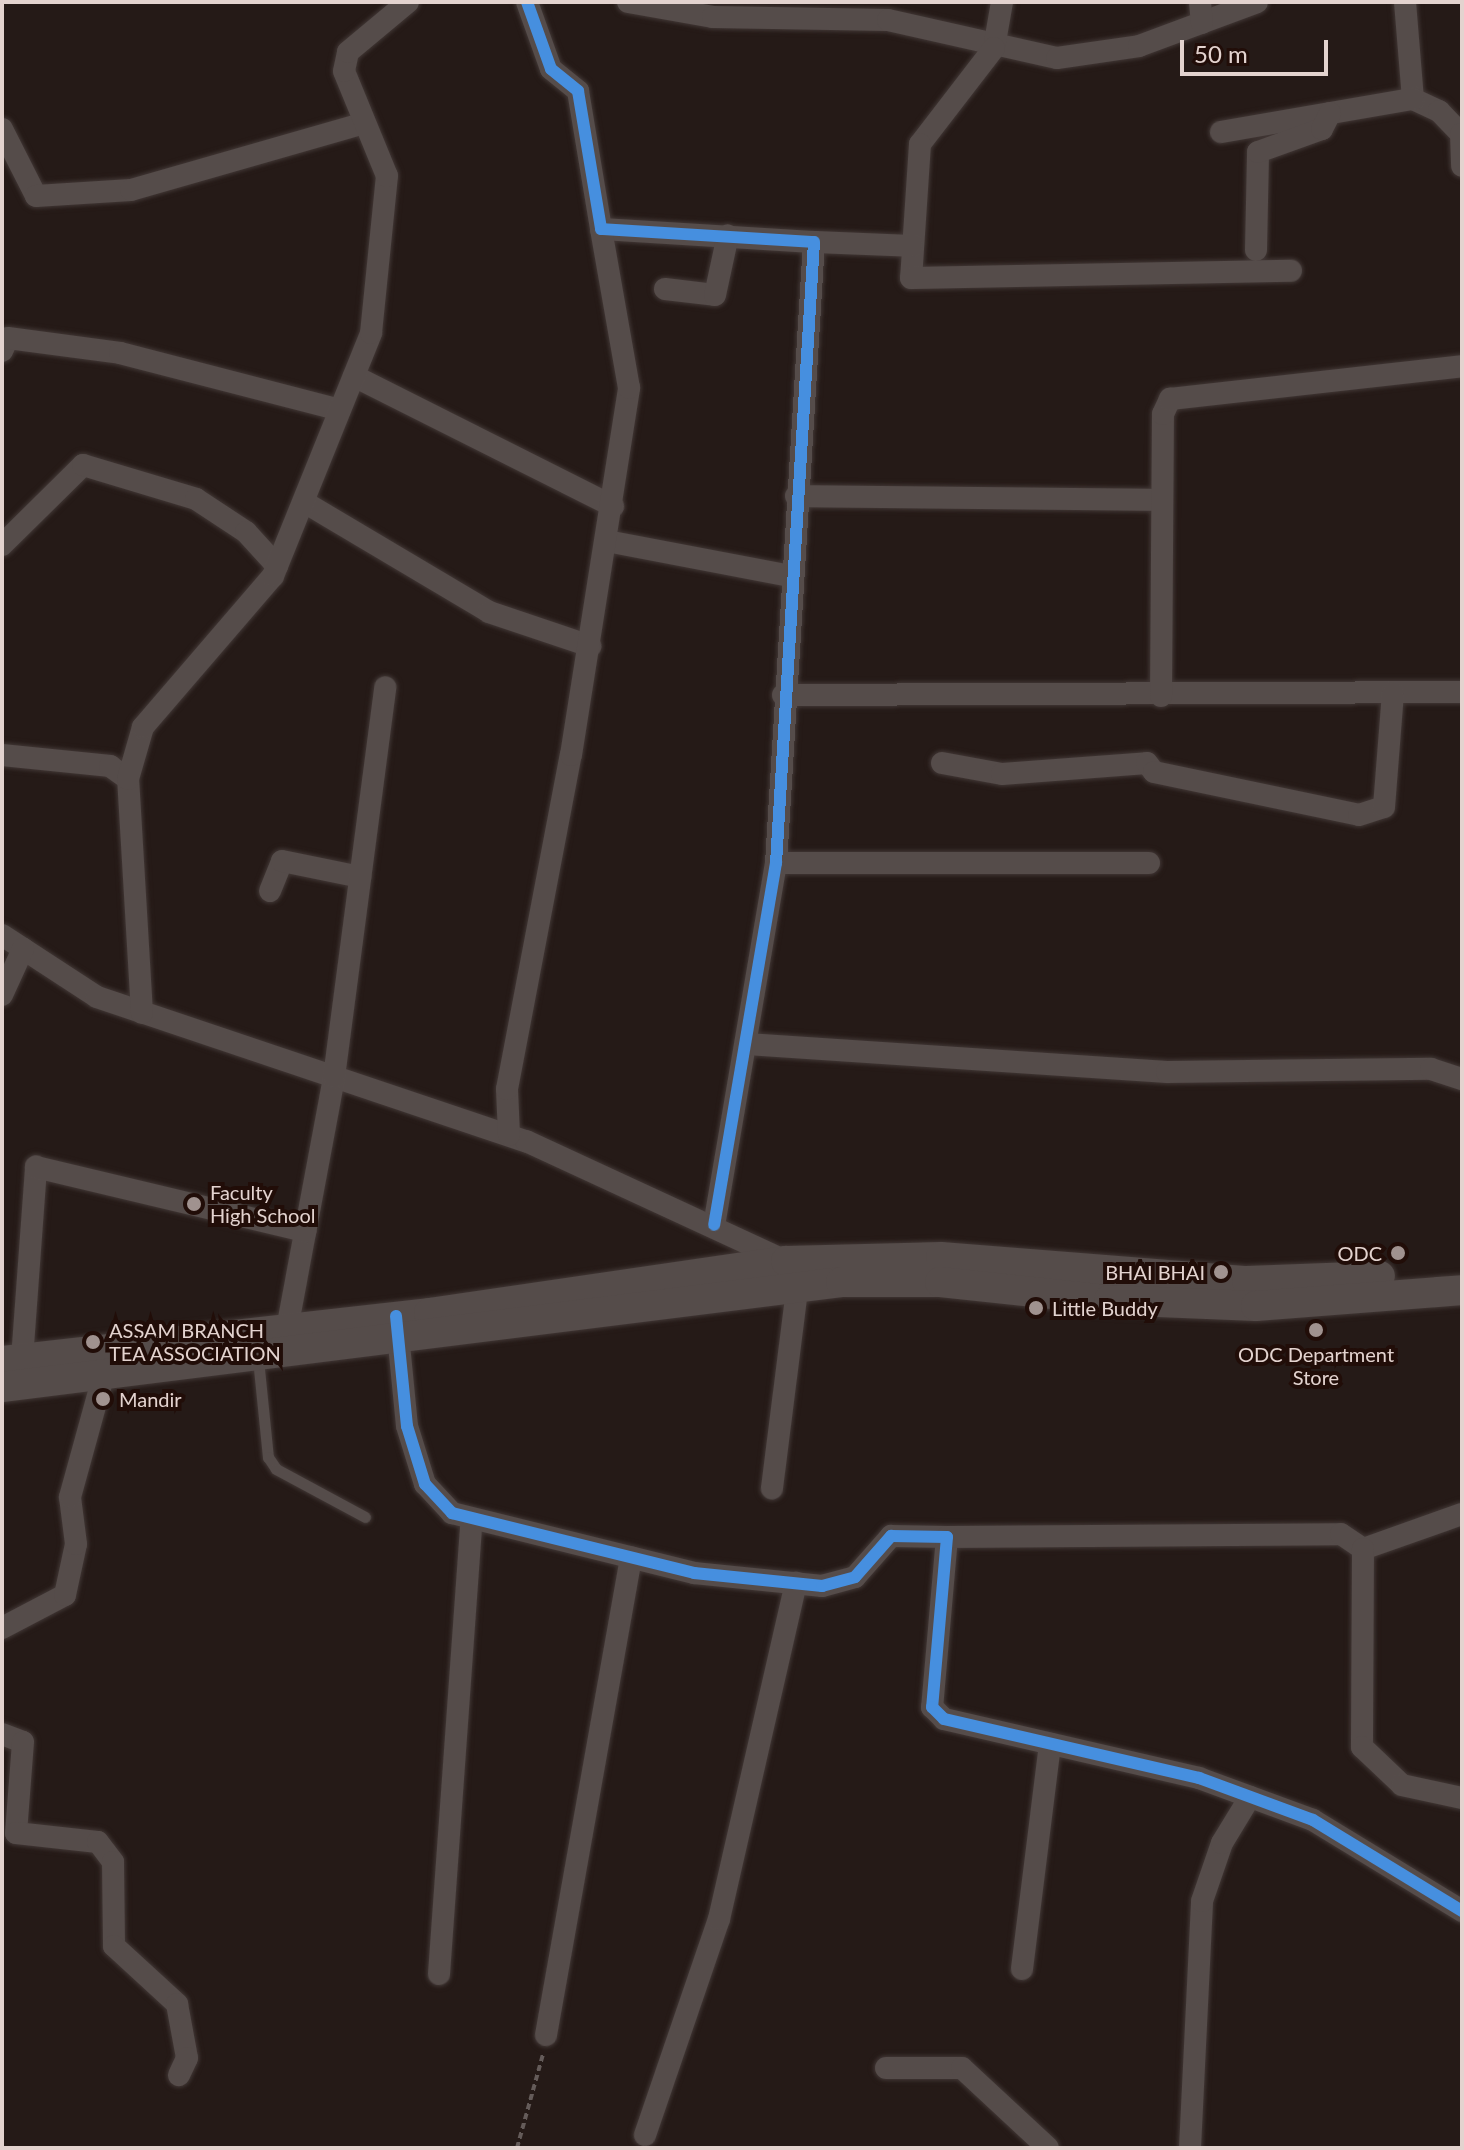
<!DOCTYPE html>
<html>
<head>
<meta charset="utf-8">
<style>
  body { margin:0 }
  #map { position:relative; width:1464px; height:2150px; overflow:hidden; background:#251a17; font-family:Lato,sans-serif }
  div>[style] { position:absolute }
  .path>* { height:4px; margin-top:-2px; transform-origin:0; background:repeating-linear-gradient(90deg,#645b59 0 6px,transparent 0 10px) }
  .roads { filter:drop-shadow(0 0 2px #413735) drop-shadow(0 0 2px #413735) }
  .service>* { height:11px; margin:-5.5px; padding:0 5.5px; transform-origin:5.5px; border-radius:5.5px; background:#554c4a }
  .minor>* { height:22px; margin:-11px; padding:0 11px; transform-origin:11px; border-radius:11px; background:#554c4a }
  .secondary>* { height:30px; margin:-15px; padding:0 15px; transform-origin:15px; border-radius:15px; background:#554c4a }
  .cycleway>* { height:12px; margin:-6px; padding:0 6px; transform-origin:6px; border-radius:6px; background:#468fdf }
  .dots>* { width:22px; height:22px; translate:-50% -50%; box-sizing:border-box; border:4px solid #210d08; border-radius:50% }
  span { translate:-50% -50%; white-space:nowrap; text-align:center; line-height:1.15; -webkit-text-stroke:8px #210d08; paint-order:stroke }
  .poi-label { font-size:20px; color:#e3d3cf }
  .left { translate:0 -50%; text-align:left }
  .right { translate:-100% -50%; text-align:right }
  .frame { position:absolute; inset:0; border:4px solid #e3d3cf; pointer-events:none }
  .scale { position:absolute; left:1180px; top:40px; width:148px; height:36px; box-sizing:border-box; border:4px solid #e3d3cf; border-top:0; padding-left:10px; font-size:24px; line-height:28px; white-space:nowrap; color:#e3d3cf; -webkit-text-stroke:6px #210d08; paint-order:stroke }
</style>
</head>
<body>
<div id="map">
  <div class="path">
    <div style="left:517px;top:2148px;width:98px;rotate:-74.5deg"></div>
  </div>
  <div class="roads">
    <div class="service">
      <div style="left:258px;top:1359px;width:99px;rotate:84.2deg"></div>
      <div style="left:268px;top:1457px;width:14px;rotate:56deg"></div>
      <div style="left:276px;top:1469px;width:101px;rotate:28.3deg"></div>
    </div>
    <div class="minor">
      <div style="left:527px;top:2px;width:71px;rotate:70.3deg"></div>
      <div style="left:551px;top:69px;width:35px;rotate:39deg"></div>
      <div style="left:578px;top:91px;width:140px;rotate:80.5deg"></div>
      <div style="left:601px;top:229px;width:213px;rotate:3.5deg"></div>
      <div style="left:814px;top:242px;width:622px;rotate:93.5deg"></div>
      <div style="left:776px;top:863px;width:367px;rotate:99.7deg"></div>
      <div style="left:628px;top:2px;width:86px;rotate:10deg"></div>
      <div style="left:713px;top:17px;width:175px;rotate:1deg"></div>
      <div style="left:888px;top:20px;width:173px;rotate:12.7deg"></div>
      <div style="left:1057px;top:58px;width:83px;rotate:-8.3deg"></div>
      <div style="left:1139px;top:46px;width:126px;rotate:-20.4deg"></div>
      <div style="left:1002px;top:2px;width:47px;rotate:99.9deg"></div>
      <div style="left:994px;top:48px;width:121px;rotate:127.6deg"></div>
      <div style="left:920px;top:144px;width:134px;rotate:93.8deg"></div>
      <div style="left:911px;top:278px;width:380px;rotate:-1.1deg"></div>
      <div style="left:1200px;top:2px;width:21px;rotate:85deg"></div>
      <div style="left:1405px;top:2px;width:97px;rotate:85.3deg"></div>
      <div style="left:1413px;top:99px;width:29px;rotate:25deg"></div>
      <div style="left:1439px;top:111px;width:32px;rotate:46deg"></div>
      <div style="left:1461px;top:134px;width:32px;rotate:88deg"></div>
      <div style="left:2px;top:129px;width:75px;rotate:63.1deg"></div>
      <div style="left:36px;top:196px;width:95px;rotate:-3.6deg"></div>
      <div style="left:131px;top:190px;width:243px;rotate:-16deg"></div>
      <div style="left:1221px;top:132px;width:195px;rotate:-9.8deg"></div>
      <div style="left:814px;top:242px;width:98px;rotate:2.3deg"></div>
      <div style="left:1256px;top:250px;width:98px;rotate:-88.8deg"></div>
      <div style="left:1258px;top:152px;width:68px;rotate:-19.8deg"></div>
      <div style="left:1322px;top:129px;width:18px;rotate:-63deg"></div>
      <div style="left:665px;top:289px;width:50px;rotate:6.8deg"></div>
      <div style="left:715px;top:295px;width:61px;rotate:-77.8deg"></div>
      <div style="left:2px;top:351px;width:14px;rotate:-65deg"></div>
      <div style="left:8px;top:338px;width:113px;rotate:7.6deg"></div>
      <div style="left:120px;top:353px;width:227px;rotate:14.5deg"></div>
      <div style="left:354px;top:376px;width:290px;rotate:26.7deg"></div>
      <div style="left:796px;top:496px;width:364px;rotate:0.6deg"></div>
      <div style="left:304px;top:502px;width:215px;rotate:30.7deg"></div>
      <div style="left:489px;top:612px;width:107px;rotate:18.6deg"></div>
      <div style="left:607px;top:541px;width:187px;rotate:10.8deg"></div>
      <div style="left:2px;top:545px;width:114px;rotate:-44.6deg"></div>
      <div style="left:83px;top:465px;width:118px;rotate:16.7deg"></div>
      <div style="left:196px;top:499px;width:60px;rotate:33.4deg"></div>
      <div style="left:246px;top:532px;width:46px;rotate:47.6deg"></div>
      <div style="left:783px;top:695px;width:679px;rotate:-0.25deg"></div>
      <div style="left:1161px;top:696px;width:282px;rotate:-89.6deg"></div>
      <div style="left:1163px;top:414px;width:17px;rotate:-65deg"></div>
      <div style="left:1170px;top:399px;width:294px;rotate:-6.4deg"></div>
      <div style="left:2px;top:755px;width:109px;rotate:5.8deg"></div>
      <div style="left:110px;top:766px;width:22px;rotate:36deg"></div>
      <div style="left:942px;top:763px;width:61px;rotate:10.4deg"></div>
      <div style="left:1002px;top:774px;width:145px;rotate:-4.3deg"></div>
      <div style="left:1147px;top:763px;width:11px;rotate:52deg"></div>
      <div style="left:1154px;top:772px;width:209px;rotate:11.8deg"></div>
      <div style="left:1359px;top:815px;width:26px;rotate:-18deg"></div>
      <div style="left:1384px;top:807px;width:114px;rotate:-85.5deg"></div>
      <div style="left:776px;top:863px;width:373px"></div>
      <div style="left:270px;top:891px;width:32px;rotate:-68deg"></div>
      <div style="left:282px;top:861px;width:80px;rotate:11.6deg"></div>
      <div style="left:2px;top:935px;width:113px;rotate:33.1deg"></div>
      <div style="left:97px;top:997px;width:453px;rotate:18.6deg"></div>
      <div style="left:526px;top:1141px;width:286px;rotate:24.8deg"></div>
      <div style="left:786px;top:1261px;width:31px;rotate:69deg"></div>
      <div style="left:797px;top:1290px;width:200px;rotate:97.2deg"></div>
      <div style="left:2px;top:995px;width:51px;rotate:-65.5deg"></div>
      <div style="left:142px;top:1013px;width:234px;rotate:-93.4deg"></div>
      <div style="left:128px;top:779px;width:54px;rotate:-73.9deg"></div>
      <div style="left:143px;top:727px;width:199px;rotate:-49.3deg"></div>
      <div style="left:273px;top:576px;width:262px;rotate:-68deg"></div>
      <div style="left:371px;top:333px;width:158px;rotate:-84.2deg"></div>
      <div style="left:387px;top:176px;width:113px;rotate:-112.3deg"></div>
      <div style="left:344px;top:71px;width:19px;rotate:-78deg"></div>
      <div style="left:348px;top:52px;width:78px;rotate:-39.8deg"></div>
      <div style="left:747px;top:1044px;width:421px;rotate:3.8deg"></div>
      <div style="left:1167px;top:1072px;width:264px;rotate:-0.7deg"></div>
      <div style="left:1431px;top:1069px;width:33px;rotate:18deg"></div>
      <div style="left:509px;top:1135px;width:46px;rotate:-92.5deg"></div>
      <div style="left:507px;top:1089px;width:340px;rotate:-79.2deg"></div>
      <div style="left:571px;top:755px;width:372px;rotate:-81deg"></div>
      <div style="left:629px;top:388px;width:161px;rotate:-100deg"></div>
      <div style="left:397px;top:1324px;width:102px;rotate:84.4deg"></div>
      <div style="left:407px;top:1426px;width:61px;rotate:72.8deg"></div>
      <div style="left:425px;top:1484px;width:40px;rotate:47deg"></div>
      <div style="left:452px;top:1513px;width:249px;rotate:13.9deg"></div>
      <div style="left:694px;top:1573px;width:129px;rotate:5.8deg"></div>
      <div style="left:822px;top:1586px;width:34px;rotate:-15deg"></div>
      <div style="left:855px;top:1577px;width:55px;rotate:-48.7deg"></div>
      <div style="left:891px;top:1536px;width:56px;rotate:1deg"></div>
      <div style="left:947px;top:1537px;width:171px;rotate:95deg"></div>
      <div style="left:932px;top:1707px;width:17px;rotate:45deg"></div>
      <div style="left:944px;top:1719px;width:262px;rotate:13deg"></div>
      <div style="left:1199px;top:1778px;width:121px;rotate:20.2deg"></div>
      <div style="left:1313px;top:1820px;width:175px;rotate:31.4deg"></div>
      <div style="left:287px;top:1329px;width:256px;rotate:-79.4deg"></div>
      <div style="left:334px;top:1077px;width:393px;rotate:-82.5deg"></div>
      <div style="left:22px;top:1359px;width:193px;rotate:-85.8deg"></div>
      <div style="left:36px;top:1167px;width:277px;rotate:13.4deg"></div>
      <div style="left:947px;top:1537px;width:394px;rotate:-0.4deg"></div>
      <div style="left:1341px;top:1534px;width:27px;rotate:34deg"></div>
      <div style="left:1363px;top:1549px;width:105px;rotate:-19.5deg"></div>
      <div style="left:1363px;top:1549px;width:198px;rotate:90.3deg"></div>
      <div style="left:1362px;top:1747px;width:55px;rotate:43.5deg"></div>
      <div style="left:1402px;top:1785px;width:61px;rotate:12.2deg"></div>
      <div style="left:2px;top:1628px;width:71px;rotate:-27.6deg"></div>
      <div style="left:65px;top:1595px;width:52px;rotate:-77.8deg"></div>
      <div style="left:76px;top:1544px;width:47px;rotate:-97.3deg"></div>
      <div style="left:70px;top:1497px;width:124px;rotate:-74.6deg"></div>
      <div style="left:2px;top:1734px;width:22px;rotate:21deg"></div>
      <div style="left:23px;top:1742px;width:91px;rotate:94.4deg"></div>
      <div style="left:16px;top:1833px;width:82px;rotate:6.3deg"></div>
      <div style="left:98px;top:1842px;width:25px;rotate:53deg"></div>
      <div style="left:113px;top:1862px;width:84px;rotate:89.3deg"></div>
      <div style="left:114px;top:1946px;width:86px;rotate:42.6deg"></div>
      <div style="left:177px;top:2004px;width:55px;rotate:79.5deg"></div>
      <div style="left:187px;top:2058px;width:19px;rotate:115deg"></div>
      <div style="left:1022px;top:1969px;width:227px;rotate:-82.9deg"></div>
      <div style="left:439px;top:1974px;width:456px;rotate:-85.9deg"></div>
      <div style="left:546px;top:2035px;width:485px;rotate:-79.9deg"></div>
      <div style="left:886px;top:2068px;width:76px"></div>
      <div style="left:962px;top:2068px;width:117px;rotate:42.9deg"></div>
      <div style="left:645px;top:2135px;width:228px;rotate:-71.1deg"></div>
      <div style="left:719px;top:1919px;width:345px;rotate:-77.1deg"></div>
      <div style="left:1190px;top:2148px;width:247px;rotate:-87.2deg"></div>
      <div style="left:1202px;top:1901px;width:61px;rotate:-71deg"></div>
      <div style="left:1222px;top:1843px;width:54px;rotate:-58.7deg"></div>
    </div>
    <div class="secondary">
      <div style="left:2px;top:1361px;width:430px;rotate:-6.4deg"></div>
      <div style="left:429px;top:1313px;width:361px;rotate:-8.3deg"></div>
      <div style="left:786px;top:1261px;width:155px;rotate:-1.5deg"></div>
      <div style="left:941px;top:1257px;width:307px;rotate:4.5deg"></div>
      <div style="left:1247px;top:1281px;width:133px;rotate:-2.2deg"></div>
      <div style="left:2px;top:1387px;width:846px;rotate:-7.13deg"></div>
      <div style="left:841px;top:1282px;width:99px"></div>
      <div style="left:940px;top:1282px;width:170px;rotate:6.1deg"></div>
      <div style="left:1109px;top:1300px;width:147px;rotate:2.3deg"></div>
      <div style="left:1256px;top:1306px;width:207px;rotate:-4.4deg"></div>
    </div>
  </div>
  <div class="cycleway">
    <div style="left:527px;top:2px;width:71px;rotate:70.3deg"></div>
    <div style="left:551px;top:69px;width:35px;rotate:39deg"></div>
    <div style="left:578px;top:91px;width:140px;rotate:80.5deg"></div>
    <div style="left:601px;top:229px;width:213px;rotate:3.5deg"></div>
    <div style="left:814px;top:242px;width:622px;rotate:93.5deg"></div>
    <div style="left:776px;top:863px;width:367px;rotate:99.7deg"></div>
    <div style="left:396px;top:1316px;width:111px;rotate:84.3deg"></div>
    <div style="left:407px;top:1426px;width:61px;rotate:72.8deg"></div>
    <div style="left:425px;top:1484px;width:40px;rotate:47deg"></div>
    <div style="left:452px;top:1513px;width:249px;rotate:13.9deg"></div>
    <div style="left:694px;top:1573px;width:129px;rotate:5.8deg"></div>
    <div style="left:822px;top:1586px;width:34px;rotate:-15deg"></div>
    <div style="left:855px;top:1577px;width:55px;rotate:-48.7deg"></div>
    <div style="left:891px;top:1536px;width:56px;rotate:1deg"></div>
    <div style="left:947px;top:1537px;width:171px;rotate:95deg"></div>
    <div style="left:932px;top:1707px;width:17px;rotate:45deg"></div>
    <div style="left:944px;top:1719px;width:262px;rotate:13deg"></div>
    <div style="left:1199px;top:1778px;width:121px;rotate:20.2deg"></div>
    <div style="left:1313px;top:1820px;width:175px;rotate:31.4deg"></div>
  </div>
  <div class="dots">
    <div style="left:194px;top:1204px;background:#a0928f"></div>
    <div style="left:1398px;top:1253px;background:#a0928f"></div>
    <div style="left:1221px;top:1272px;background:#a0928f"></div>
    <div style="left:1036px;top:1308px;background:#a0928f"></div>
    <div style="left:1316px;top:1330px;background:#a0928f"></div>
    <div style="left:93px;top:1342px;background:#a0928f"></div>
    <div style="left:103px;top:1399px;background:#a0928f"></div>
  </div>
  <div class="poi-label">
    <span class="left" style="left:210px;top:1204px">Faculty<br>High School</span>
    <span class="right" style="left:1382px;top:1253px">ODC</span>
    <span class="right" style="left:1205px;top:1272px">BHAI BHAI</span>
    <span class="left" style="left:1052px;top:1308px">Little Buddy</span>
    <span class="left" style="left:109px;top:1342px">ASSAM BRANCH<br>TEA ASSOCIATION</span>
    <span style="left:1316px;top:1366px">ODC Department<br>Store</span>
    <span class="left" style="left:119px;top:1399px">Mandir</span>
  </div>
  <div class="frame"></div>
  <div class="scale">50 m</div>
</div>
</body>
</html>
